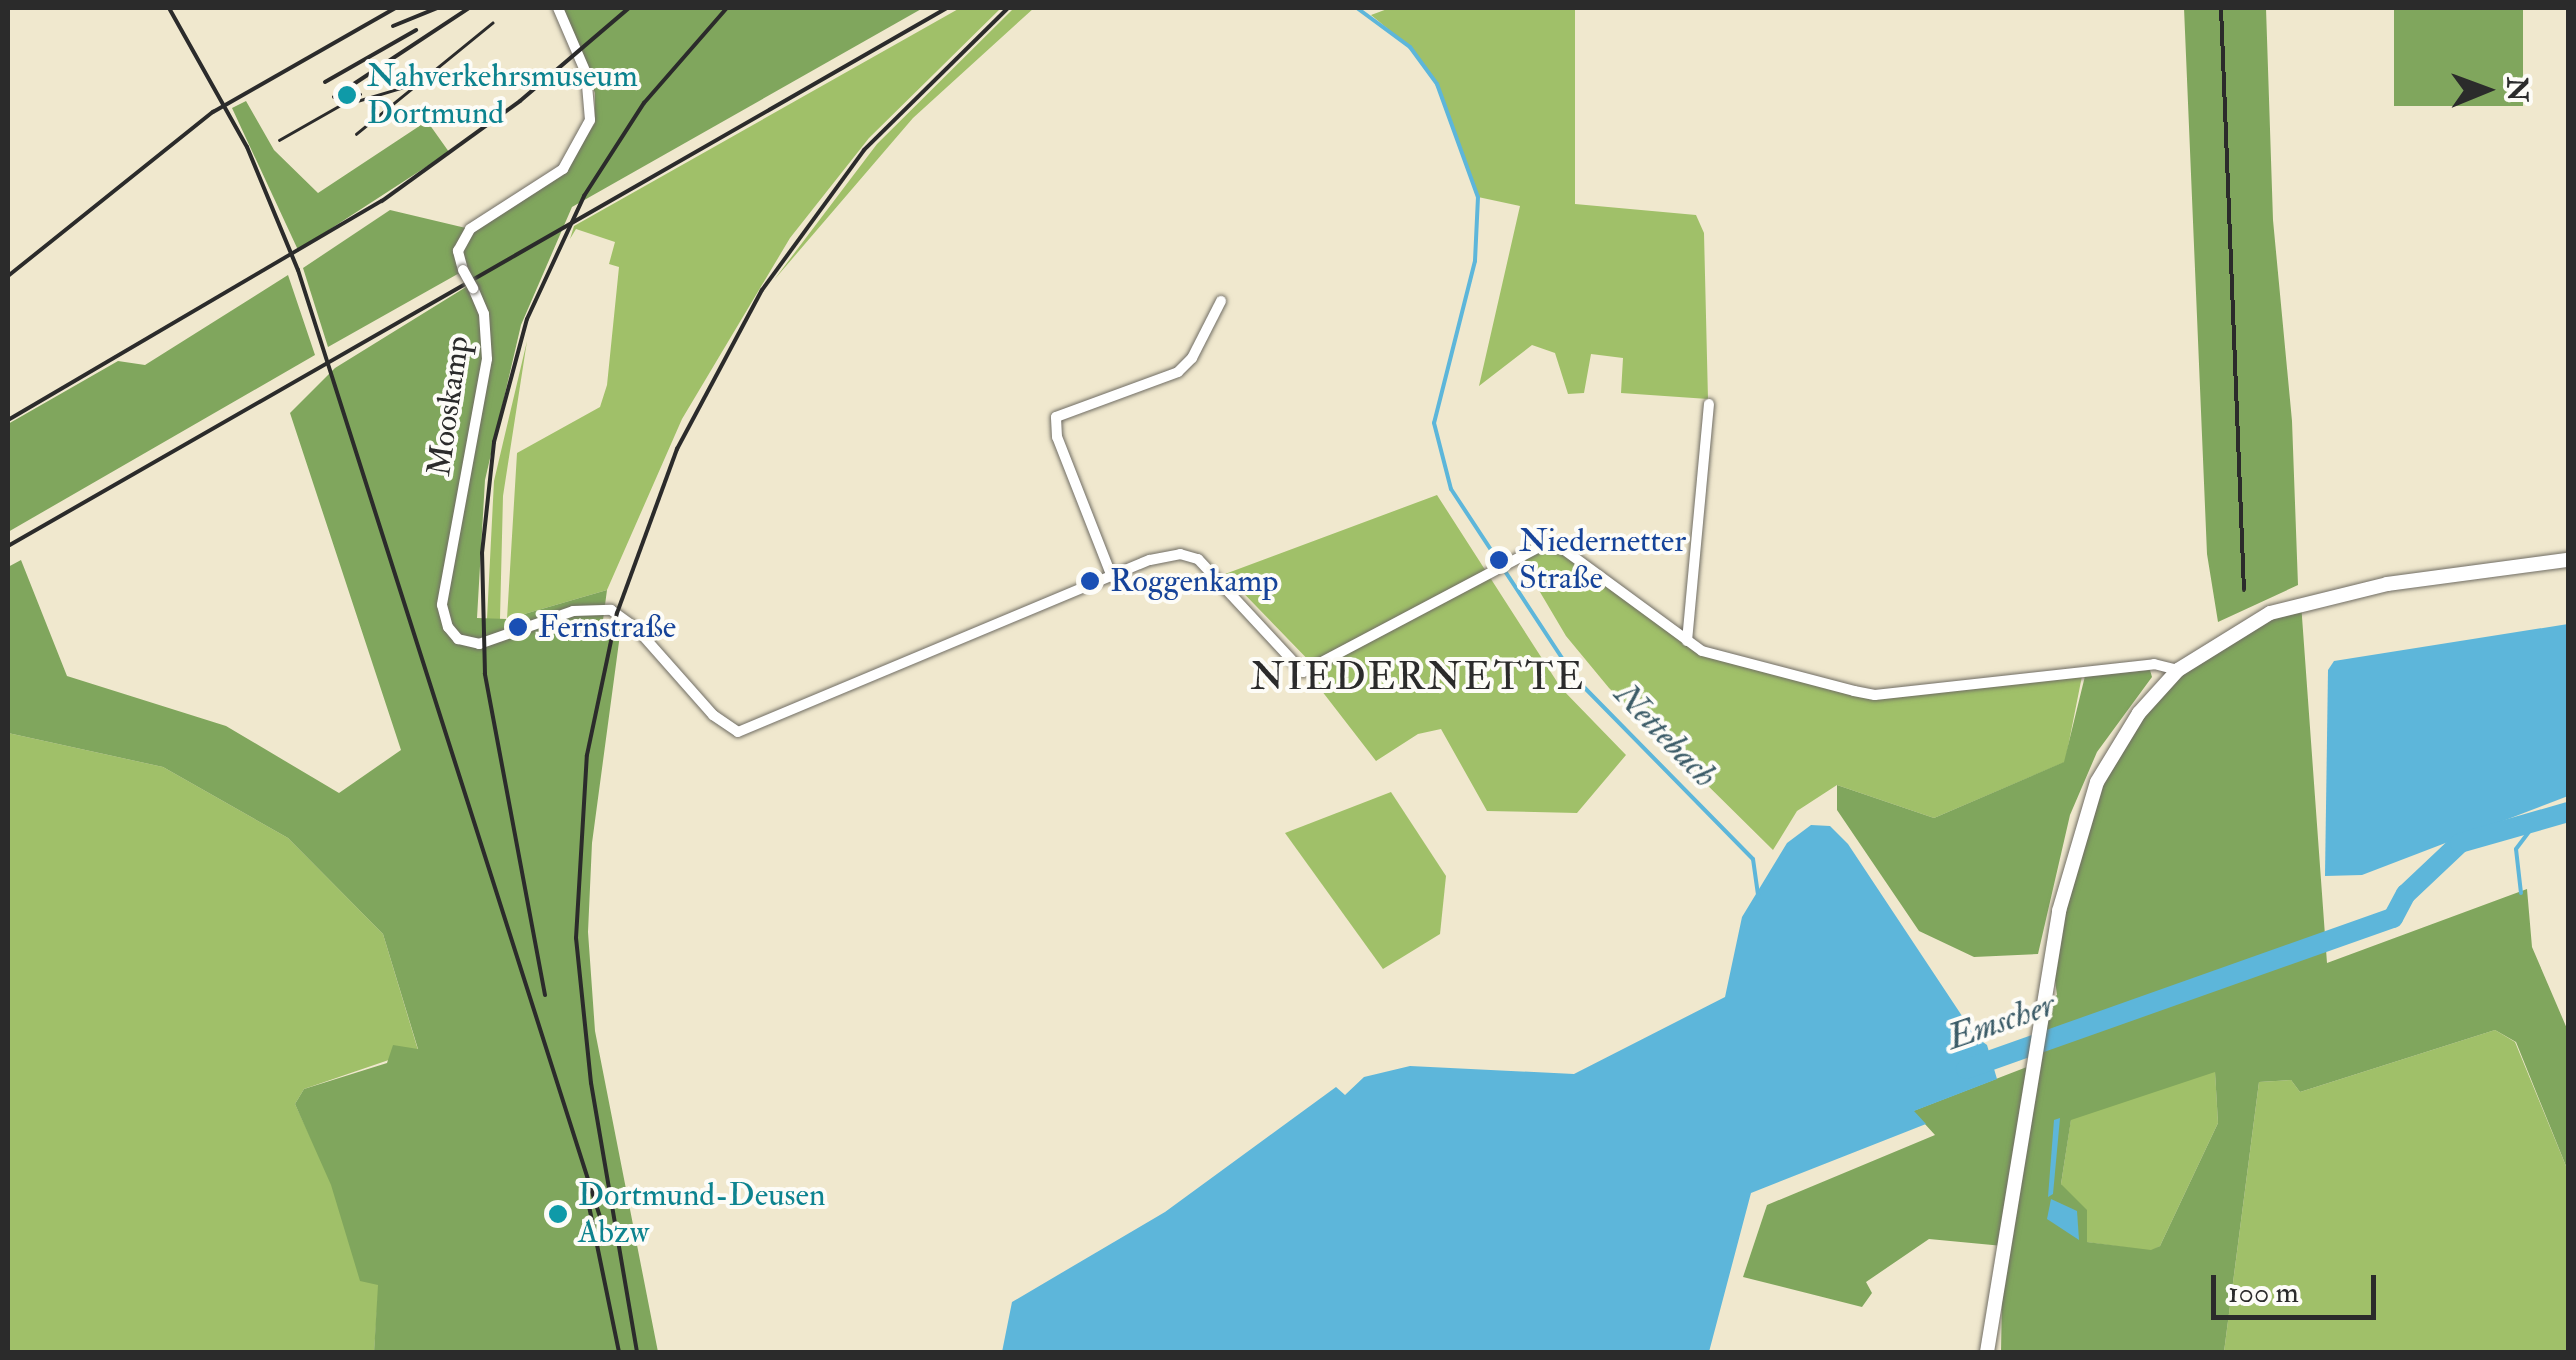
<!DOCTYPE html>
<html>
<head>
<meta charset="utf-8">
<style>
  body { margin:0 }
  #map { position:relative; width:2576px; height:1360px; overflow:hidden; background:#f0e8ce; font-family:"IM FELL Double Pica",serif }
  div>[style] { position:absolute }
  .green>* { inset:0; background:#a0c069 }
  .forest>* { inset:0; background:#80a65d; transform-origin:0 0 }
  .water>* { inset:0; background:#5db6da }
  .stream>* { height:4px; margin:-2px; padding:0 2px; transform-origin:2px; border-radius:2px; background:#5db6da }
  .river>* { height:20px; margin:-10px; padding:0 10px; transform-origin:10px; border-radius:10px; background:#5db6da }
  .roads { filter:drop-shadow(0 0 2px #706d64) drop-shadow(0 0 2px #706d64) }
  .street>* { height:10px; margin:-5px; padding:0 5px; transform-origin:5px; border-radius:5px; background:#fff }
  .secondary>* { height:14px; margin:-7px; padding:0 7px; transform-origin:7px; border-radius:7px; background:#fff }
  .tram>* { height:2.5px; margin:-1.25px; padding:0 1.25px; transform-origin:1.25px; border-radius:1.25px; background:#2b2b2b }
  .rail>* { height:4px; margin:-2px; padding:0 2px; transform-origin:2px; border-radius:2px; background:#2b2b2b }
  .bridges { filter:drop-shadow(0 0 2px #706d64) drop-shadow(0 0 2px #706d64) }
  .street-bridge>* { height:10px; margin:-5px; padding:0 5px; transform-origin:5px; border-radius:5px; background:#fff }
  .dots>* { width:28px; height:28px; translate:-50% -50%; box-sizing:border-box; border:5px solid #fdfcf7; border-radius:50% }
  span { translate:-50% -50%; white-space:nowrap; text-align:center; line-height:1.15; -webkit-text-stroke:8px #fdfcf7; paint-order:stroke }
  .culture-label { font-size:32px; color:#0d838f }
  .left { translate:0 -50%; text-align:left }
  .street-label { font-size:32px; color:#2b2b2b }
  .transit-label { font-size:32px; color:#164399 }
  .water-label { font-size:35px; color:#3c5c68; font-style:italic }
  .quarter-label { font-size:38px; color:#2b2b2b; letter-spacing:2.5px }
  .frame { position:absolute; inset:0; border:10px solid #2b2b2b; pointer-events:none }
  .north { position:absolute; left:2436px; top:40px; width:100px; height:100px; -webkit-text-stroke:8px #fdfcf7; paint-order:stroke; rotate:89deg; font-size:28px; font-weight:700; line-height:40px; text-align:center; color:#2b2b2b }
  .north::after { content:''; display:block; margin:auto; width:35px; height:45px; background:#2b2b2b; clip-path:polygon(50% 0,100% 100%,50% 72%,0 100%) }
  .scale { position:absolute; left:2211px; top:1275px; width:165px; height:45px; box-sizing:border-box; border:5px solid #2b2b2b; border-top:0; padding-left:12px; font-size:30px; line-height:35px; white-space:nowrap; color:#2b2b2b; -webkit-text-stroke:8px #fdfcf7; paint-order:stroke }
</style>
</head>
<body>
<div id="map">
  <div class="green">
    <div style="clip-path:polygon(960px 8px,1001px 8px,869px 138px,790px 238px,682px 419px,607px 590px,507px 619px,517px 453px,600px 407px,607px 385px,619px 267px,609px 264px,615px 242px,576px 229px,570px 239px,574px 226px)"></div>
    <div style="clip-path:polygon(1014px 8px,1034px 8px,913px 118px,774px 280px,877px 144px)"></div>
    <div style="clip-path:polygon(1390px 8px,1575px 8px,1575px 204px,1696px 215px,1704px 233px,1708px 399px,1621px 393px,1623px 358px,1591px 354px,1584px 393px,1568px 394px,1555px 353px,1532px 345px,1479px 386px,1520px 206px,1478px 197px,1437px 84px,1410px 47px,1371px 15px)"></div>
    <div style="clip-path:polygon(527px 341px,503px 496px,500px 619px,487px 619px,494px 481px)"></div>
    <div style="clip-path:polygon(1437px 495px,1561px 688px,1626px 755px,1577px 813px,1487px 811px,1441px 729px,1418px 734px,1376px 761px,1318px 686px,1320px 672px,1225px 574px)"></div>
    <div style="clip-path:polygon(1532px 549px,1563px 549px,1702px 651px,1875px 695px,2083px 671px,2065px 762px,1934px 818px,1837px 785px,1797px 811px,1773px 850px,1609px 688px,1566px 636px,1521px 560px)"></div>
    <div style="clip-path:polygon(8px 733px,163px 767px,288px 838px,383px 934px,418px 1050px,304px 1089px,295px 1104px,379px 1284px,374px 1352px,8px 1352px)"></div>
    <div style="clip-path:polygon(1391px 792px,1446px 876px,1440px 934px,1383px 969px,1285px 833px)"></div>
    <div style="clip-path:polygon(2495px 1030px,2515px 1042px,2568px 1171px,2568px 1352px,2224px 1352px,2259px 1082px,2291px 1080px,2300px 1092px)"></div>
    <div style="clip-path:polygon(2215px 1071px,2218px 1123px,2160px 1246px,2151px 1251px,2086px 1242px,2061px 1184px,2071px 1119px)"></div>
  </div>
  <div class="forest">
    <div style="clip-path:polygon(562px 8px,923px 8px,572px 207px,521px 325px,485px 480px,477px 618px,507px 619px,607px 590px,603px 620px,621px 627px,592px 843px,588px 932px,595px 1031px,658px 1352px,374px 1352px,378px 1285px,360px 1281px,331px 1185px,295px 1104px,304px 1089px,387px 1063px,393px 1045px,418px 1049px,383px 934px,288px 838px,163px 767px,8px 733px,8px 567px,21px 560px,67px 676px,226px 726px,339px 793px,401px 750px,290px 413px,335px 368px,466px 287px,463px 271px,328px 347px,303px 268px,390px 210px,470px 229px,539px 186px,579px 148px,595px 123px,595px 93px)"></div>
    <div style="clip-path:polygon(2184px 8px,2266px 8px,2273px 220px,2292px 421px,2298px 585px,2218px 622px,2207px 554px)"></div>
    <div style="left:2394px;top:8px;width:129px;height:98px"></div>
    <div style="clip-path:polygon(246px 101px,274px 150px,318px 193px,427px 121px,449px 152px,298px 250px,232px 108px)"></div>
    <div style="clip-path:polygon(288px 275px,315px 355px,8px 532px,8px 424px,118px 361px,145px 365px)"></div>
    <div style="clip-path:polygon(evenodd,2301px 603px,2327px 963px,2527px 889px,2532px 947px,2568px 1031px,2568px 1171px,2516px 1042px,2495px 1030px,2300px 1092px,2291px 1080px,2259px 1082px,2224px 1352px,2001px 1352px,2003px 1246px,1929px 1239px,1866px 1282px,1872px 1293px,1862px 1307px,1743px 1277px,1767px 1205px,1935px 1135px,1913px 1111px,2040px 1062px,2042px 1004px,2057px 995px,2051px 951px,2109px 759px,2182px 668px,2301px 603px,2215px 1072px,2218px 1123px,2160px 1246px,2151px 1250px,2087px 1242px,2087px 1210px,2061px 1184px,2071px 1120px,2215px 1072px)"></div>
    <div style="clip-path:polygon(2150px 670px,2152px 677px,2097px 752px,2070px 815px,2038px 954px,1974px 957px,1919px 931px,1837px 810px,1837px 785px,1934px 818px,2064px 762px,2085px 676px)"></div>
  </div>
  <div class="water">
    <div style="clip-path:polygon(2568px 624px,2568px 796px,2362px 875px,2325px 876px,2328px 670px,2334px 661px)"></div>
    <div style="clip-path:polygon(1811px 825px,1830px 826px,1848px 844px,1976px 1037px,1987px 1045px,1997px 1079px,1914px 1111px,1926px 1124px,1751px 1193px,1709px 1352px,1002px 1352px,1012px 1302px,1165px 1212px,1336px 1087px,1345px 1095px,1364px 1077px,1410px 1066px,1574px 1074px,1725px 997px,1742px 917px,1787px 843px)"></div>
    <div style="clip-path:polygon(2060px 1118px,2053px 1194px,2048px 1197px,2054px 1120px)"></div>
    <div style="clip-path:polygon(2051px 1199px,2077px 1211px,2079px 1240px,2047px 1219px)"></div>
  </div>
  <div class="stream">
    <div style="left:1357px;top:8px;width:66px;rotate:36.3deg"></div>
    <div style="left:1410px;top:47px;width:46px;rotate:53.9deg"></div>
    <div style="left:1437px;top:84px;width:120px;rotate:70.1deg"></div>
    <div style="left:1478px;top:197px;width:64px;rotate:92.7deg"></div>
    <div style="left:1475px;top:261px;width:167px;rotate:104.2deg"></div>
    <div style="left:1434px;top:423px;width:68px;rotate:75.6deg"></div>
    <div style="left:1451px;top:489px;width:227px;rotate:56.7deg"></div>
    <div style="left:1576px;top:679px;width:252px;rotate:45.5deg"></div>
    <div style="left:1753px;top:859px;width:37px;rotate:82deg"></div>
    <div style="left:2521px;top:893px;width:44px;rotate:-96.5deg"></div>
    <div style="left:2516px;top:849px;width:36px;rotate:-53deg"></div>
  </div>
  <div class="river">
    <div style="left:1966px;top:1069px;width:453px;rotate:-19.5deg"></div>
    <div style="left:2393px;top:918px;width:27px;rotate:-62deg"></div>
    <div style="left:2406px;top:894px;width:74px;rotate:-43.4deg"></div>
    <div style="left:2460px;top:843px;width:112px;rotate:-16deg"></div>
  </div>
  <div class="roads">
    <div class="street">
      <div style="left:463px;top:270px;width:20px;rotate:-105deg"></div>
      <div style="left:458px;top:251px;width:25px;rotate:-61deg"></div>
      <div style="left:470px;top:229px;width:111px;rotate:-32.8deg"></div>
      <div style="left:563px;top:169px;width:56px;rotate:-61.1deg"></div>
      <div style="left:590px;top:120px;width:47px;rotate:-94.9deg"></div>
      <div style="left:586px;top:73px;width:71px;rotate:-113.3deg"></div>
      <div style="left:473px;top:288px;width:28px;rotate:67deg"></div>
      <div style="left:484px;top:314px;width:45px;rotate:86.2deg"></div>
      <div style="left:487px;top:359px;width:250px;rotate:100.4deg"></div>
      <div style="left:442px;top:605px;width:23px;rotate:75deg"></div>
      <div style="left:448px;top:627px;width:16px;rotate:50deg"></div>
      <div style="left:458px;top:639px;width:22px;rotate:13deg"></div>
      <div style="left:479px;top:644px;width:100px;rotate:-19.3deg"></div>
      <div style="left:573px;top:611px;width:38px;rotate:-2deg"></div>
      <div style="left:611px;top:610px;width:32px;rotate:36deg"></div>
      <div style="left:637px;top:629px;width:115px;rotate:48.5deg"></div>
      <div style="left:713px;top:715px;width:30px;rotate:34deg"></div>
      <div style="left:738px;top:732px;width:446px;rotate:-22.7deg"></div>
      <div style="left:1150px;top:560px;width:31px;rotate:-11deg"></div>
      <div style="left:1180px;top:554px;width:19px;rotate:16deg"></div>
      <div style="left:1198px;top:559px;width:154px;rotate:47.1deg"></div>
      <div style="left:1303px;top:672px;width:272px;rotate:-27.9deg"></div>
      <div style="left:1543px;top:545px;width:20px;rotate:11deg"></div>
      <div style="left:1563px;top:549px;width:172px;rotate:36.3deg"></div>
      <div style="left:1702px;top:651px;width:157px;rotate:14.7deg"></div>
      <div style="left:1854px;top:691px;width:21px;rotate:11deg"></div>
      <div style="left:1875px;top:695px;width:281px;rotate:-6.3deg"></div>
      <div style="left:2154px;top:664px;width:25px;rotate:14deg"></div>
      <div style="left:1112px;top:577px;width:150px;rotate:-111.4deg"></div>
      <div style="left:1057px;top:437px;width:20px;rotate:-93deg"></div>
      <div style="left:1056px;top:417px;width:130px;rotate:-20.2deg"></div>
      <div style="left:1178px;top:372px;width:20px;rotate:-45deg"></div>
      <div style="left:1192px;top:358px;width:64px;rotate:-63deg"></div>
      <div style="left:1687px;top:641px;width:238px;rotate:-84.7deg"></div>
    </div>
    <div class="secondary">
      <div style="left:1987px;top:1352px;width:447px;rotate:-80.7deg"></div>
      <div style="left:2059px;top:911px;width:134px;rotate:-73.6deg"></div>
      <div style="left:2097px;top:782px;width:81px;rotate:-58.7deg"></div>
      <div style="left:2139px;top:713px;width:58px;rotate:-47.8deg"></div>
      <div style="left:2178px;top:670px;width:108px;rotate:-31.8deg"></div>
      <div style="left:2270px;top:613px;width:121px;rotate:-13.9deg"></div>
      <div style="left:2387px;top:584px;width:183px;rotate:-7.6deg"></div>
    </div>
  </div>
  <div class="tram">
    <div style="left:347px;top:104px;width:70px;rotate:-16.6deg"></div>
    <div style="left:356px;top:134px;width:176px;rotate:-39.2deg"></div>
    <div style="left:279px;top:140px;width:93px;rotate:-29.6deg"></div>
  </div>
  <div class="rail">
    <div style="left:169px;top:8px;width:159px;rotate:60.7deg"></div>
    <div style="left:247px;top:147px;width:133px;rotate:67.5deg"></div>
    <div style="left:298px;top:270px;width:997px;rotate:72.31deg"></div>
    <div style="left:2221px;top:8px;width:582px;rotate:87.74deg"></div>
    <div style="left:393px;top:26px;width:48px;rotate:-22.2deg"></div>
    <div style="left:325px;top:82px;width:105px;rotate:-29.7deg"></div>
    <div style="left:334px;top:97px;width:162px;rotate:-33.4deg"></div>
    <div style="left:8px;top:276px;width:263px;rotate:-38.7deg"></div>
    <div style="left:213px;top:112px;width:210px;rotate:-29.7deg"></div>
    <div style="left:8px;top:420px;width:433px;rotate:-30.4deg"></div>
    <div style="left:382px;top:201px;width:170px;rotate:-35.9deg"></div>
    <div style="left:520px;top:101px;width:143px;rotate:-40.5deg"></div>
    <div style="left:8px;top:546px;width:1082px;rotate:-29.81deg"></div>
    <div style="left:545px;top:995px;width:327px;rotate:-100.6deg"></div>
    <div style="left:485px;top:674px;width:121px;rotate:-91.4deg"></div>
    <div style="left:482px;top:553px;width:112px;rotate:-83.8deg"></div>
    <div style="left:494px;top:442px;width:127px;rotate:-75deg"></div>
    <div style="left:527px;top:319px;width:136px;rotate:-65.1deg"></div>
    <div style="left:584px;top:196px;width:111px;rotate:-57.2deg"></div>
    <div style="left:644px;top:103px;width:126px;rotate:-48.9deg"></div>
    <div style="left:589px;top:1206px;width:149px;rotate:78.4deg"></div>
    <div style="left:637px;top:1352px;width:273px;rotate:-99.7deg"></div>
    <div style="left:591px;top:1083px;width:146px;rotate:-95.9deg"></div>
    <div style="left:576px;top:938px;width:183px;rotate:-86.6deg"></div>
    <div style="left:587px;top:755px;width:145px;rotate:-78.1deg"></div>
    <div style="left:617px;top:613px;width:175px;rotate:-69.9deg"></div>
    <div style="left:677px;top:449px;width:180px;rotate:-61.9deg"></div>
    <div style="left:762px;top:290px;width:173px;rotate:-53.9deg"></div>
    <div style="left:864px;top:150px;width:202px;rotate:-44.6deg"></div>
  </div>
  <div class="bridges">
    <div class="street-bridge">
      <div style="left:463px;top:270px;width:21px;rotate:61deg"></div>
    </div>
  </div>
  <div class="dots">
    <div style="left:347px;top:95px;background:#0f9aa8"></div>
    <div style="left:1499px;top:560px;background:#1a4fb4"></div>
    <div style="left:1090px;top:581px;background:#1a4fb4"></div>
    <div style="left:518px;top:627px;background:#1a4fb4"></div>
    <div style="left:558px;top:1214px;background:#0f9aa8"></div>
  </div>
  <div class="culture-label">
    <span class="left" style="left:367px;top:95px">Nahverkehrsmuseum<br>Dortmund</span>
    <span class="left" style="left:578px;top:1214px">Dortmund-Deusen<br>Abzw</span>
  </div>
  <div class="street-label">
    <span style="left:449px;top:406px;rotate:-82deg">Mooskamp</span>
  </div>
  <div class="transit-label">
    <span class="left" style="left:1519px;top:560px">Niedernetter<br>Straße</span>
    <span class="left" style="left:1110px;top:581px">Roggenkamp</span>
    <span class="left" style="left:538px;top:627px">Fernstraße</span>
  </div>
  <div class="water-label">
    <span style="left:1666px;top:735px;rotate:46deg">Nettebach</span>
    <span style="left:2001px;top:1021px;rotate:-19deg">Emscher</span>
  </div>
  <div class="quarter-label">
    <span style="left:1418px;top:678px">NIEDERNETTE</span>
  </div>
  <div class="frame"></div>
  <div class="north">N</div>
  <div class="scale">100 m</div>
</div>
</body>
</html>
